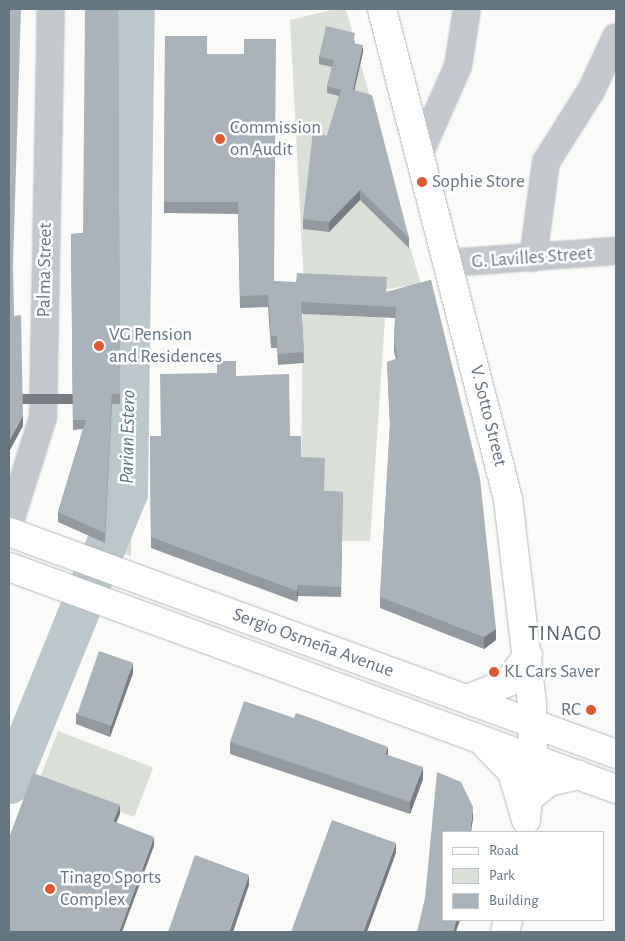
<!DOCTYPE html>
<html>
<head>
<meta charset="utf-8">
<style>
  body { margin:0 }
  #map { position:relative; width:625px; height:941px; overflow:hidden; background:#fafaf8; font-family:"Alegreya Sans",sans-serif }
  div>[style] { position:absolute }
  .green>* { inset:0; background:#dadfd7; transform-origin:0 0 }
  .river>* { height:41px; margin:-20.5px; padding:0 20.5px; transform-origin:20.5px; border-radius:20.5px; background:#bbc7cb }
  .roads { filter:drop-shadow(0 0 1px #b3babf) drop-shadow(0 0 1px #b3babf) }
  .street>* { height:26px; margin:-13px; padding:0 13px; transform-origin:13px; border-radius:13px; background:#c3c8cc }
  .secondary>* { height:28px; margin:-14px; padding:0 14px; transform-origin:14px; border-radius:14px; background:#fff }
  .highway>* { height:28px; margin:-14px; padding:0 14px; transform-origin:14px; border-radius:14px; background:#fff }
  .wall>* { inset:0; background:#929a9f }
  .shaded-wall>* { inset:0; background:#777d82; transform-origin:0 0 }
  .building>* { inset:0; background:#aab3b9; transform-origin:0 0 }
  .dots>* { width:14px; height:14px; translate:-50% -50%; box-sizing:border-box; border:2px solid #fff; border-radius:50% }
  span { translate:-50% -50%; white-space:nowrap; text-align:center; line-height:1.15; -webkit-text-stroke:5px #fff; paint-order:stroke }
  .poi-label { font-size:19px; color:#657683 }
  .left { translate:0 -50%; text-align:left }
  .right { translate:-100% -50%; text-align:right }
  .street-label { font-size:19px; color:#657683 }
  .water-label { font-size:20px; color:#60757c; font-style:italic }
  .quarter-label { font-size:21px; color:#57646e; letter-spacing:1px }
  .frame { position:absolute; inset:0; border:10px solid #657683; pointer-events:none }
  .legend { position:absolute; left:442px; top:831px; width:162px; height:90px; box-sizing:border-box; background:#fff; border:1px solid #c1c8cd; margin:0; padding:6px 9px; list-style:none; font-size:15px; color:#657683 }
  .legend li { display:flex; align-items:center; gap:10px; height:25px }
  .legend b { width:25px; border:1px solid #c1c8cd }
</style>
</head>
<body>
<div id="map">
  <div class="green">
    <div style="clip-path:polygon(118px 9px,141px 9px,131px 557px,105px 543px,112px 403px,120px 403px)"></div>
    <div style="clip-path:polygon(335px 9px,346px 9px,372px 105px,360px 200px,394px 233px,405px 231px,421px 284px,387px 289px,304px 285px,290px 20px)"></div>
    <div style="clip-path:polygon(303px 314px,385px 318px,370px 541px,342px 541px,343px 503px,323px 502px,301px 467px)"></div>
    <div style="left:58px;top:731px;width:102px;height:53px;rotate:21deg"></div>
  </div>
  <div class="river">
    <div style="left:9px;top:783px;width:313px;rotate:-67.9deg"></div>
    <div style="left:127px;top:493px;width:484px;rotate:-89.2deg"></div>
  </div>
  <div class="roads">
    <div class="street">
      <div style="left:421px;top:150px;width:92px;rotate:-66.2deg"></div>
      <div style="left:458px;top:66px;width:58px;rotate:-81deg"></div>
      <div style="left:533px;top:258px;width:97px;rotate:-82.3deg"></div>
      <div style="left:546px;top:162px;width:86px;rotate:-57.8deg"></div>
      <div style="left:592px;top:89px;width:57px;rotate:-65.2deg"></div>
      <div style="left:447px;top:263px;width:169px;rotate:-4.1deg"></div>
      <div style="left:9px;top:525px;width:113px;rotate:-72.5deg"></div>
      <div style="left:43px;top:417px;width:408px;rotate:-88.9deg"></div>
    </div>
    <div class="secondary">
      <div style="left:382px;top:9px;width:506px;rotate:75.58deg"></div>
      <div style="left:508px;top:499px;width:205px;rotate:83.3deg"></div>
      <div style="left:532px;top:703px;width:55px;rotate:89deg"></div>
      <div style="left:533px;top:758px;width:58px;rotate:96.9deg"></div>
      <div style="left:505px;top:932px;width:12px;rotate:-76deg"></div>
    </div>
    <div class="highway">
      <div style="left:9px;top:532px;width:646px;rotate:20.09deg"></div>
      <div style="left:9px;top:567px;width:646px;rotate:20.09deg"></div>
      <div style="left:468px;top:699px;width:44px;rotate:-22.5deg"></div>
      <div style="left:509px;top:682px;width:33px;rotate:-55deg"></div>
      <div style="left:485px;top:744px;width:39px;rotate:46deg"></div>
      <div style="left:512px;top:772px;width:50px;rotate:73.7deg"></div>
      <div style="left:528px;top:799px;width:26px;rotate:-40deg"></div>
      <div style="left:548px;top:782px;width:32px;rotate:-13deg"></div>
    </div>
  </div>
  <div class="wall">
    <div style="clip-path:polygon(118px 9px,120px 404px,112px 404px,105px 543px,58px 522px,58px 512px,83px 429px,73px 430px,71px 234px,83px 233px)"></div>
    <div style="clip-path:polygon(165px 36px,207px 54px,274px 281px,387px 292px,431px 280px,496px 640px,484px 649px,380px 608px,380px 597px,390px 427px,387px 362px,396px 359px,394px 352px,394px 340px,395px 318px,302px 314px,304px 363px,278px 365px,277px 348px,271px 348px,268px 307px,240px 308px,238px 214px,164px 213px)"></div>
    <div style="clip-path:polygon(355px 40px,354px 43px,363px 52px,354px 90px,409px 238px,409px 248px,360px 200px,329px 232px,303px 229px,303px 219px,327px 136px,339px 96px,327px 93px,327px 86px,332px 67px,319px 64px,319px 57px)"></div>
    <div style="clip-path:polygon(236px 376px,290px 436px,301px 457px,324px 491px,343px 492px,341px 597px,298px 596px,297px 602px,151px 548px,150px 436px,161px 436px)"></div>
    <div style="clip-path:polygon(133px 673px,110px 737px,76px 724px,76px 714px)"></div>
    <div style="clip-path:polygon(230px 742px,388px 755px,423px 779px,410px 814px,230px 754px)"></div>
  </div>
  <div class="shaded-wall">
    <div style="clip-path:polygon(363px 45px,363px 52px,352px 100px,352px 93px)"></div>
    <div style="clip-path:polygon(360px 190px,360px 200px,329px 232px,329px 222px)"></div>
    <div style="left:112px;top:394px;width:10px;height:139px;rotate:90deg"></div>
    <div style="clip-path:polygon(23px 415px,23px 426px,9px 452px,9px 441px)"></div>
    <div style="clip-path:polygon(298px 585px,298px 596px,297px 602px,297px 591px)"></div>
    <div style="clip-path:polygon(496px 629px,496px 640px,484px 649px,484px 637px)"></div>
    <div style="clip-path:polygon(133px 663px,133px 673px,110px 737px,110px 727px)"></div>
    <div style="clip-path:polygon(388px 747px,388px 759px,385px 754px)"></div>
    <div style="clip-path:polygon(423px 767px,423px 779px,410px 814px,410px 802px)"></div>
    <div style="clip-path:polygon(120px 805px,120px 814px,113px 831px,113px 821px)"></div>
    <div style="clip-path:polygon(473px 807px,473px 819px,471px 832px,470px 832px)"></div>
    <div style="clip-path:polygon(154px 837px,154px 846px,122px 932px,119px 932px)"></div>
    <div style="clip-path:polygon(396px 843px,396px 853px,367px 932px,363px 932px)"></div>
    <div style="clip-path:polygon(249px 875px,249px 885px,233px 932px,229px 932px)"></div>
    <div style="clip-path:polygon(456px 920px,460px 920px,456px 932px,453px 932px)"></div>
  </div>
  <div class="building">
    <div style="clip-path:polygon(9px 9px,21px 9px,13px 264px,14px 316px,21px 315px,23px 415px,9px 441px)"></div>
    <div style="clip-path:polygon(85px 9px,118px 9px,120px 394px,112px 394px,105px 533px,58px 512px,86px 420px,73px 420px,71px 234px,83px 233px)"></div>
    <div style="clip-path:polygon(326px 26px,355px 33px,353px 43px,363px 45px,353px 90px,342px 87px,341px 90px,327px 86px,334px 60px,319px 57px)"></div>
    <div style="clip-path:polygon(165px 36px,207px 36px,207px 54px,244px 54px,244px 39px,276px 39px,274px 281px,296px 282px,297px 273px,387px 277px,386px 292px,431px 280px,480px 479px,496px 629px,484px 637px,380px 597px,390px 422px,387px 362px,398px 359px,394px 340px,396px 307px,301px 302px,304px 352px,278px 354px,277px 336px,271px 336px,268px 295px,240px 296px,238px 202px,164px 202px)"></div>
    <div style="clip-path:polygon(342px 87px,372px 95px,409px 238px,360px 190px,329px 222px,303px 219px,313px 131px,327px 136px)"></div>
    <div style="clip-path:polygon(217px 361px,236px 361px,236px 376px,289px 374px,290px 436px,301px 436px,301px 457px,325px 458px,324px 491px,343px 492px,341px 587px,298px 585px,297px 591px,151px 537px,150px 436px,161px 436px,160px 374px,217px 373px)"></div>
    <div style="left:99px;top:651px;width:36px;height:67px;rotate:19deg"></div>
    <div style="clip-path:polygon(244px 701px,294px 718px,296px 713px,319px 721px,388px 747px,385px 754px,423px 767px,410px 802px,230px 742px)"></div>
    <div style="clip-path:polygon(437px 772px,461px 782px,473px 807px,470px 832px,444px 832px,444px 920px,456px 920px,453px 932px,417px 932px,425px 898px)"></div>
    <div style="clip-path:polygon(33px 773px,120px 805px,113px 821px,154px 837px,119px 932px,9px 932px,9px 838px)"></div>
    <div style="clip-path:polygon(332px 820px,396px 843px,363px 932px,291px 932px)"></div>
    <div style="clip-path:polygon(195px 855px,249px 875px,229px 932px,168px 932px)"></div>
  </div>
  <div class="dots">
    <div style="left:220px;top:139px;background:#e4572e"></div>
    <div style="left:422px;top:182px;background:#e4572e"></div>
    <div style="left:99px;top:346px;background:#e4572e"></div>
    <div style="left:494px;top:672px;background:#e4572e"></div>
    <div style="left:591px;top:710px;background:#e4572e"></div>
    <div style="left:50px;top:889px;background:#e4572e"></div>
  </div>
  <div class="poi-label">
    <span class="left" style="left:230px;top:139px">Commission<br>on Audit</span>
    <span class="left" style="left:432px;top:182px">Sophie Store</span>
    <span class="left" style="left:109px;top:346px">VG Pension<br>and Residences</span>
    <span class="left" style="left:504px;top:672px">KL Cars Saver</span>
    <span class="right" style="left:581px;top:710px">RC</span>
    <span class="left" style="left:60px;top:889px">Tinago Sports<br>Complex</span>
  </div>
  <div class="street-label">
    <span style="left:532px;top:258px;rotate:-4deg">G. Lavilles Street</span>
    <span style="left:45px;top:270px;rotate:-89deg">Palma Street</span>
    <span style="left:488px;top:416px;rotate:76deg">V. Sotto Street</span>
    <span style="left:313px;top:643px;rotate:20deg">Sergio Osmeña Avenue</span>
  </div>
  <div class="water-label">
    <span style="left:128px;top:437px;rotate:-89deg">Parian Estero</span>
  </div>
  <div class="quarter-label">
    <span style="left:565px;top:634px">TINAGO</span>
  </div>
  <div class="frame"></div>
  <ul class="legend">
  <li><b style="height:6px;background:#fff"></b>Road</li>
  <li><b style="height:14px;background:#dadfd7"></b>Park</li>
  <li><b style="height:14px;background:#aab3b9"></b>Building</li>
  </ul>
</div>
</body>
</html>
